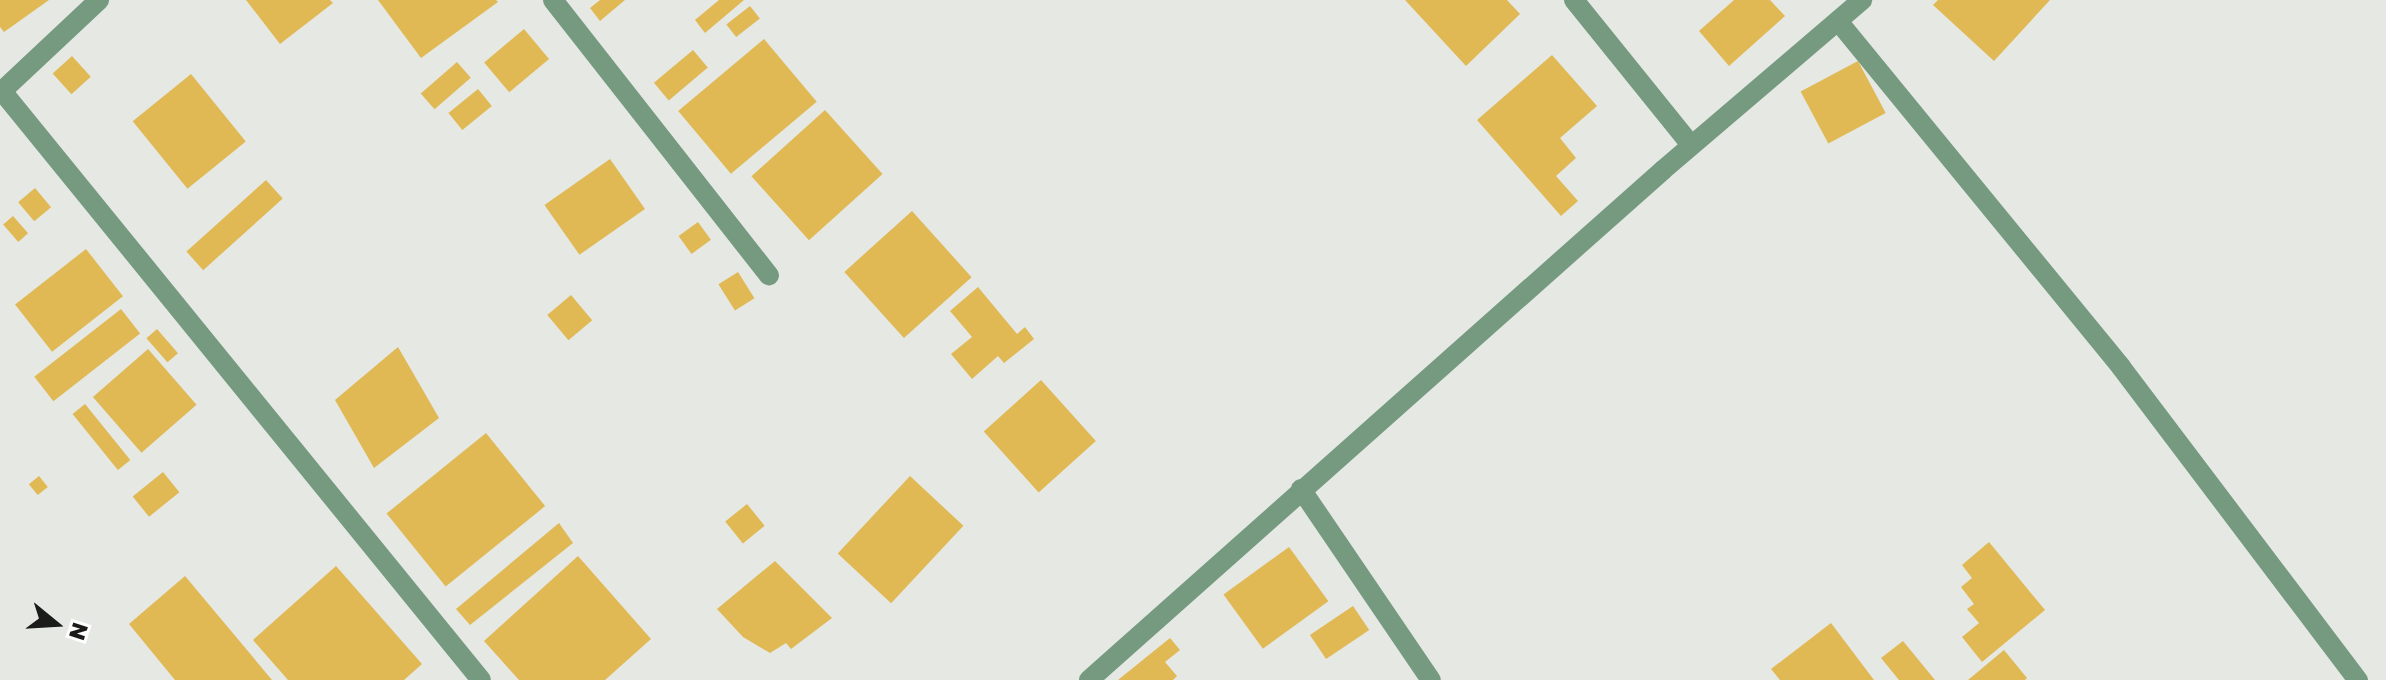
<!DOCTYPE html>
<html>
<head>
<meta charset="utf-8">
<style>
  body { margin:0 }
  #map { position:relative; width:2386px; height:680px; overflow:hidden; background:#e6e8e3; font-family:"Golos Text",sans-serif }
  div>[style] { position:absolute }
  .building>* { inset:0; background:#e0b955; transform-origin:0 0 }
  .street>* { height:20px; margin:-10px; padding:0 10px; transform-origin:10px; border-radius:10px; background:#759a80 }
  span { translate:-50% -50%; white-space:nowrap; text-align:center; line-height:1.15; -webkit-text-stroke:7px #fff; paint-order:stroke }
  .north { position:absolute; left:16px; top:584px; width:80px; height:80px; -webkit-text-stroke:6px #fff; paint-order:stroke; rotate:108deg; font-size:22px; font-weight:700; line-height:32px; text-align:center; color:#1b1c1a }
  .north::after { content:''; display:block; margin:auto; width:28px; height:36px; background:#1b1c1a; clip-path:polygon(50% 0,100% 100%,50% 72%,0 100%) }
</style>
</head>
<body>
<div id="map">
  <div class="building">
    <div style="clip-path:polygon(0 0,49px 0,4px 32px,0 27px)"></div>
    <div style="clip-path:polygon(246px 0,330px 0,333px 3px,280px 44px)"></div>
    <div style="clip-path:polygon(378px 0,496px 0,498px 2px,421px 58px)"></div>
    <div style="clip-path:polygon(600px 0,625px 0,600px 21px,590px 8px)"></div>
    <div style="clip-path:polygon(719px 0,744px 0,705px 33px,695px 20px)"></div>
    <div style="clip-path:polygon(1405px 0,1507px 0,1520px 14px,1466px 66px)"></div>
    <div style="clip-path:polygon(1734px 0,1770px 0,1785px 16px,1729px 66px,1699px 31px)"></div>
    <div style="clip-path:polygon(1938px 0,2050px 0,1994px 61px,1933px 5px)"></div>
    <div style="left:750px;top:6px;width:16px;height:30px;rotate:52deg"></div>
    <div style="left:524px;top:29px;width:39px;height:52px;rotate:50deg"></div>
    <div style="left:764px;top:39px;width:82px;height:112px;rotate:50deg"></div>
    <div style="left:693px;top:50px;width:23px;height:51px;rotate:50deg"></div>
    <div style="clip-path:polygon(1552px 55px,1597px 106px,1560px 138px,1576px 158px,1556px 176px,1578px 201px,1561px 216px,1477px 120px)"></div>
    <div style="left:72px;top:56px;width:28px;height:26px;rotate:48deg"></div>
    <div style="left:1858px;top:61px;width:59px;height:65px;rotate:62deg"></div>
    <div style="left:457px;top:62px;width:21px;height:48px;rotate:49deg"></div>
    <div style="left:191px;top:74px;width:87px;height:75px;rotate:51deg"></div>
    <div style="left:478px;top:89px;width:22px;height:38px;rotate:51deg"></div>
    <div style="left:825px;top:110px;width:86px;height:99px;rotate:48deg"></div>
    <div style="left:610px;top:159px;width:61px;height:80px;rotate:55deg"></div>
    <div style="left:266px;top:180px;width:25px;height:107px;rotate:48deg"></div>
    <div style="left:35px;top:188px;width:25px;height:22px;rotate:50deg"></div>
    <div style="left:912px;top:211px;width:89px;height:91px;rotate:48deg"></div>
    <div style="left:13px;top:216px;width:23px;height:13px;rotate:49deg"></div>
    <div style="left:698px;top:222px;width:22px;height:24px;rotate:54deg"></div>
    <div style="left:86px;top:249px;width:60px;height:90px;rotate:52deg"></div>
    <div style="left:738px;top:272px;width:31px;height:23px;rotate:58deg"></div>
    <div style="clip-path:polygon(978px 287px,1017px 334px,1025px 327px,1034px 339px,1004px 363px,998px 356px,972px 379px,951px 354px,972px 337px,950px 311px)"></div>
    <div style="left:571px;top:295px;width:33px;height:31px;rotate:50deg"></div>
    <div style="left:121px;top:309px;width:31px;height:110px;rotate:52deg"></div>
    <div style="left:157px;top:329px;width:32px;height:14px;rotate:49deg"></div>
    <div style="clip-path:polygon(398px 347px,439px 418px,374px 468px,335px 400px)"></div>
    <div style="left:148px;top:349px;width:74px;height:73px;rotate:49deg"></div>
    <div style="left:1041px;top:380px;width:82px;height:77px;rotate:48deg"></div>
    <div style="left:85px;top:404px;width:72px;height:16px;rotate:51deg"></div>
    <div style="left:486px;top:433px;width:94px;height:128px;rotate:51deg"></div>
    <div style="left:163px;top:472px;width:26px;height:39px;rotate:51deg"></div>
    <div style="left:39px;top:476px;width:14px;height:13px;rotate:51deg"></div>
    <div style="left:910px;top:476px;width:73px;height:106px;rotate:43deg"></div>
    <div style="left:747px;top:504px;width:28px;height:28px;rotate:51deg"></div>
    <div style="clip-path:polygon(559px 523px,573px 543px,470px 625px,456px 609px)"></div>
    <div style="clip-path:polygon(1989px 542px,2045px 610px,1982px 662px,1962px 637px,1979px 623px,1967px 609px,1974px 604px,1961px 587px,1972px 578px,1962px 565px)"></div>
    <div style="left:1289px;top:547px;width:67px;height:81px;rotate:54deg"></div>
    <div style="clip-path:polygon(578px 556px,651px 639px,605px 680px,519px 680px,484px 641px)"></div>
    <div style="clip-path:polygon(775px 561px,832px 618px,791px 649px,786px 643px,770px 653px,743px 637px,717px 609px)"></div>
    <div style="clip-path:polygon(336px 566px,422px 664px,404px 680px,288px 680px,253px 640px)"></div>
    <div style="clip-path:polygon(185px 576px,272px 680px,175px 680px,129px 624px)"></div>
    <div style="left:1353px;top:606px;width:29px;height:52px;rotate:56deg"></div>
    <div style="clip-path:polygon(1831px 623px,1874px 680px,1780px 680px,1771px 669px)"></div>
    <div style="clip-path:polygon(1170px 638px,1180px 650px,1165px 662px,1177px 676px,1173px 680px,1118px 680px)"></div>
    <div style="clip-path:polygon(1903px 641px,1935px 680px,1899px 680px,1881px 658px)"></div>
    <div style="clip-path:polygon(2004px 650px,2027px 678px,2025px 680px,1968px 680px)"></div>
  </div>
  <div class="street">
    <div style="left:553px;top:0;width:350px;rotate:51.9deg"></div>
    <div style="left:1574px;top:0;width:186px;rotate:51.1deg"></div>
    <div style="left:1838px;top:21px;width:447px;rotate:50.7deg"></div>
    <div style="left:2121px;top:367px;width:393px;rotate:52.9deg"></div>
    <div style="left:2px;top:91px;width:759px;rotate:50.88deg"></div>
    <div style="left:0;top:93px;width:136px;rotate:-43.2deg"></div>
    <div style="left:1301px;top:489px;width:231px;rotate:55.8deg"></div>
    <div style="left:1089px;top:680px;width:768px;rotate:-41.62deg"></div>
    <div style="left:1663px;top:170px;width:262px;rotate:-40.5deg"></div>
  </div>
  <div class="north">N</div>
</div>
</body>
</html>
